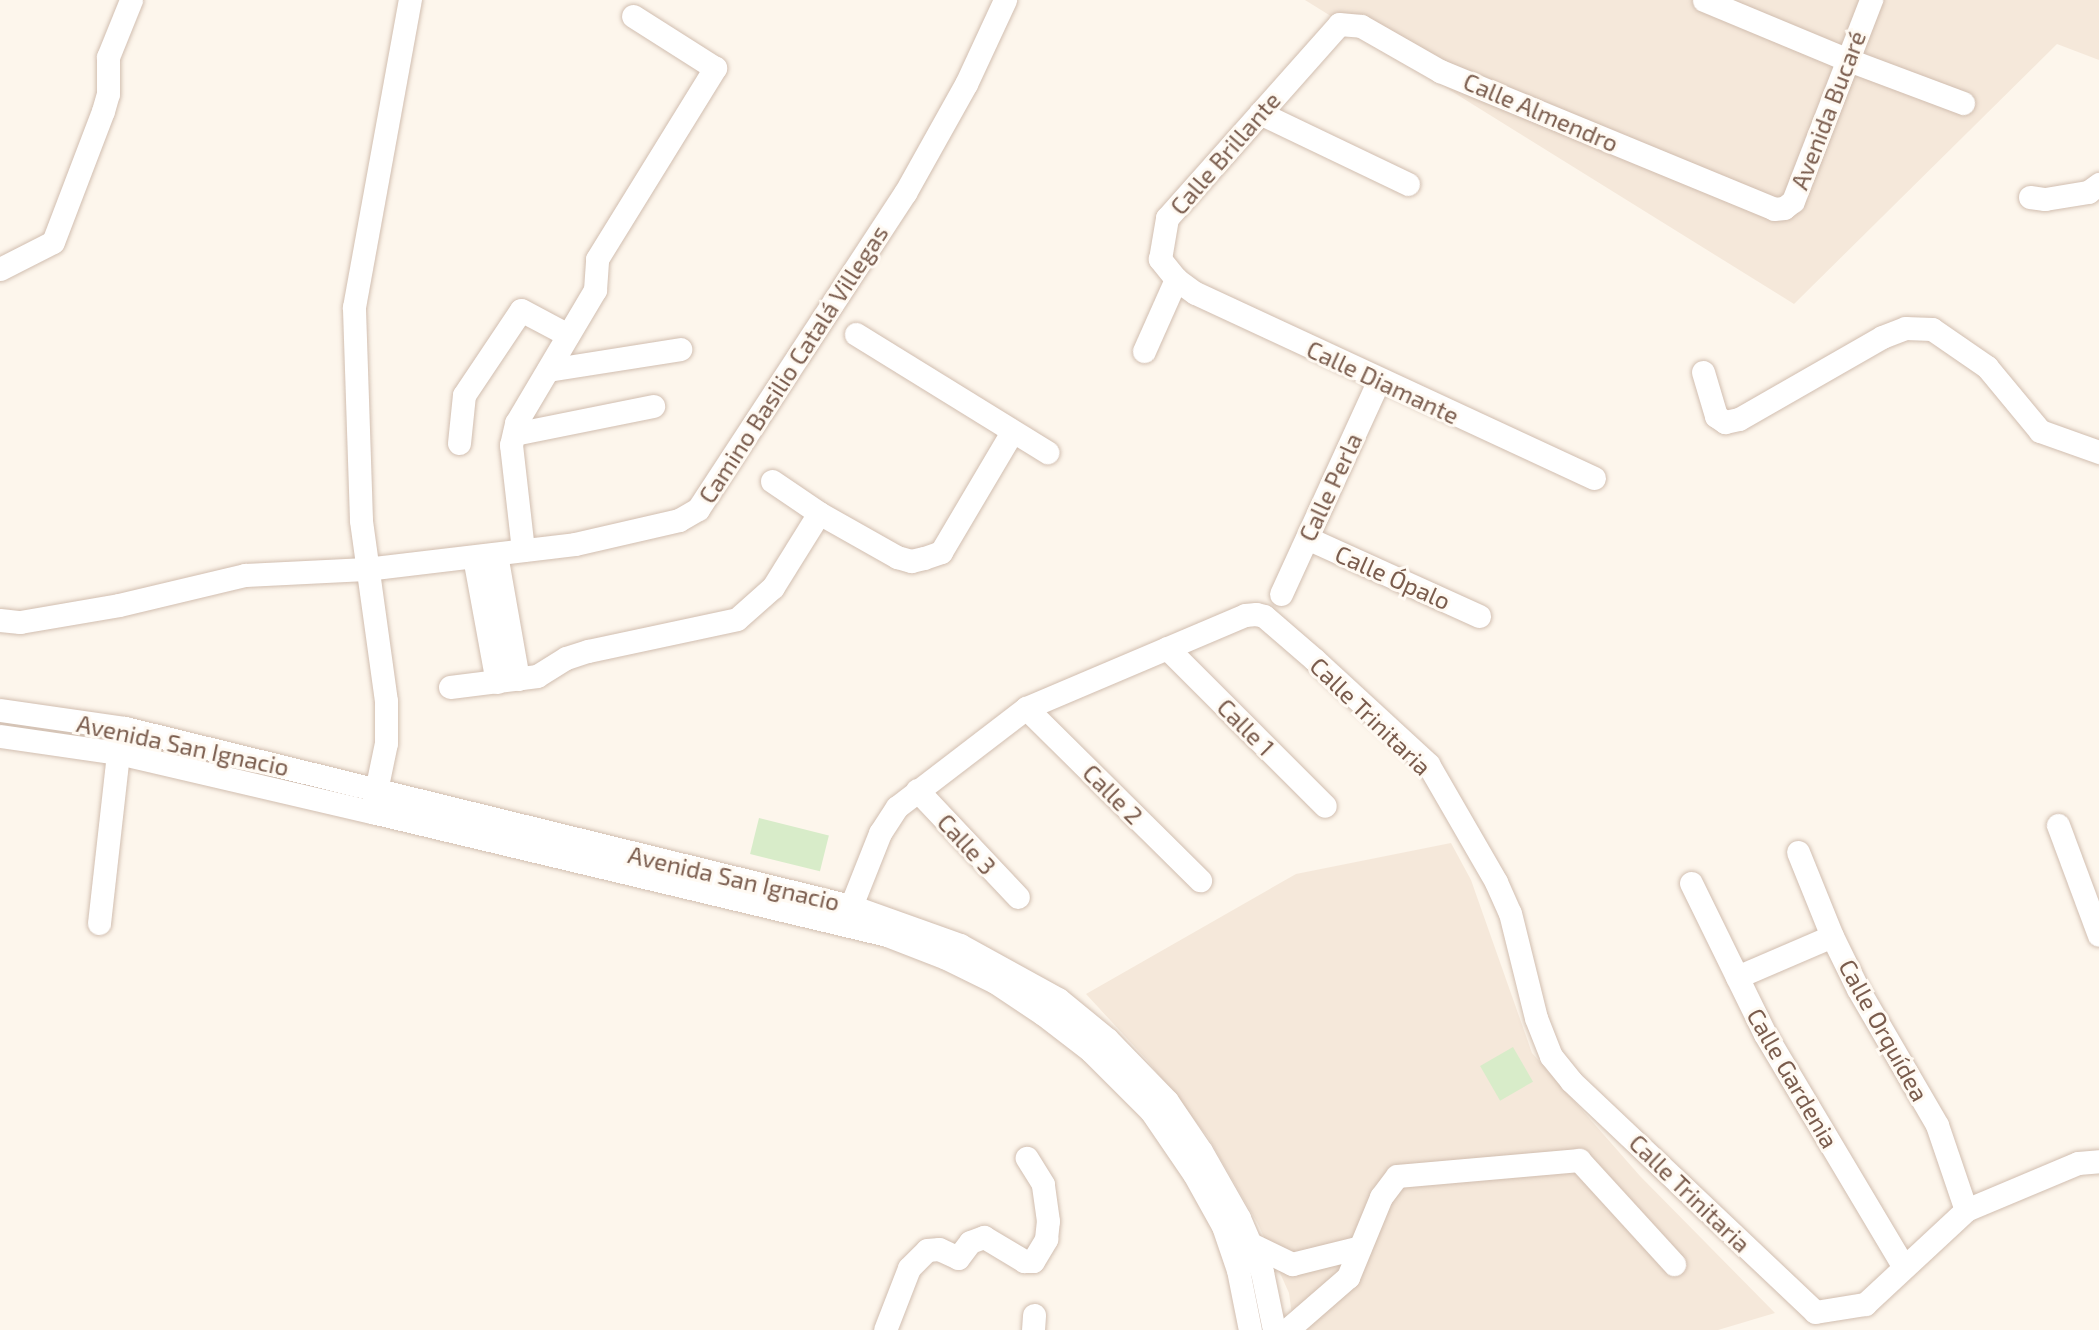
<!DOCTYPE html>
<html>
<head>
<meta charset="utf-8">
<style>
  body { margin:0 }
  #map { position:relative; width:2099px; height:1330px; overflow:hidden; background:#fdf6ec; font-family:"Exo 2",sans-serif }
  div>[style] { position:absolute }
  .residential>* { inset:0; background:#f5e8da }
  .green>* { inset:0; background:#d8ecc9; transform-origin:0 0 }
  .roads { filter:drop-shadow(0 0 2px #d1beb0) drop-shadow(0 0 2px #d1beb0) }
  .minor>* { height:23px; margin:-11.5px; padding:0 11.5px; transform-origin:11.5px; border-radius:11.5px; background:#fff }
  span { translate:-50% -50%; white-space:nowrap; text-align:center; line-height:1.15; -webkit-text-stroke:6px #fffaf3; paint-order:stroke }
  .street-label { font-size:24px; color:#7a5c4d }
</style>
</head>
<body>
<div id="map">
  <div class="residential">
    <div style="clip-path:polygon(1305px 0,2099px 0,2099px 60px,2057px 44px,1794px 304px)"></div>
    <div style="clip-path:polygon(1451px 843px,1471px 880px,1532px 1053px,1640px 1176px,1775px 1313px,1718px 1330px,1294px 1330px,1289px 1293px,1258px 1224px,1208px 1137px,1147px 1060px,1086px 994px,1296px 874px)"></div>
  </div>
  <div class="green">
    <div style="left:759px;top:818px;width:72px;height:37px;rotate:14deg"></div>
    <div style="left:1513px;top:1047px;width:40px;height:38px;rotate:60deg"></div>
  </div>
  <div class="roads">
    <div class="minor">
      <div style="left:1704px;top:0;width:154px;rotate:22.6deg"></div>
      <div style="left:1846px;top:59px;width:125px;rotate:20.6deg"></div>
      <div style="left:1260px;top:113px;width:164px;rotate:25.6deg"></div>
      <div style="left:2030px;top:197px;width:15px;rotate:8deg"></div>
      <div style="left:2045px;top:199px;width:44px;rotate:-9.2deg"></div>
      <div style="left:2088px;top:192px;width:14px;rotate:-36deg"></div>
      <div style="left:0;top:269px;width:59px;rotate:-27deg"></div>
      <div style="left:53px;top:242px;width:140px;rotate:-69.1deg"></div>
      <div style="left:103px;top:111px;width:18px;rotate:-74deg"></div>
      <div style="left:108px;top:94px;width:37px;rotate:-90deg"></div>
      <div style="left:108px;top:57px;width:61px;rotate:-68deg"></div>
      <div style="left:856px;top:334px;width:225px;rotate:31.7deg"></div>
      <div style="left:1144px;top:351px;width:79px;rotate:-66deg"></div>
      <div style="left:548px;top:370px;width:134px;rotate:-9deg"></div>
      <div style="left:1703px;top:372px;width:46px;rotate:73.5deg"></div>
      <div style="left:1716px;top:416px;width:11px;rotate:34deg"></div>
      <div style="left:1725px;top:422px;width:14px;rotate:-12deg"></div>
      <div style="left:1739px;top:419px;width:165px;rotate:-29.8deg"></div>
      <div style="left:1882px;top:337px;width:25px;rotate:-21deg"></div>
      <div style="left:1905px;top:328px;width:27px;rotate:2deg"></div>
      <div style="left:1932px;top:329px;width:67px;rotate:34.6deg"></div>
      <div style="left:1987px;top:367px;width:83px;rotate:50.4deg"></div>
      <div style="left:2040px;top:431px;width:63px;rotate:19.6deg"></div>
      <div style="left:514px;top:434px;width:142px;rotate:-11.4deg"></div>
      <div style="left:459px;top:443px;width:48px;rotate:-84.1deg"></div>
      <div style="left:464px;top:395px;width:102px;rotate:-56.2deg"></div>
      <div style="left:521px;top:310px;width:53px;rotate:28deg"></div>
      <div style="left:1594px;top:478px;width:440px;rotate:-155.1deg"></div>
      <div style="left:1195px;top:293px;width:24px;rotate:-144deg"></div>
      <div style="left:1176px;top:279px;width:26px;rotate:-129deg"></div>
      <div style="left:1160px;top:259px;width:42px;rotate:-80.3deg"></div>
      <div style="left:1167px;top:218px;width:259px;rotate:-48.4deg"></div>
      <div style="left:1339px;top:24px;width:22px;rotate:5deg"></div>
      <div style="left:1361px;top:26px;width:91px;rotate:29.7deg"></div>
      <div style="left:1440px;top:71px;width:361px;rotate:22.4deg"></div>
      <div style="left:1774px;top:209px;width:10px;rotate:-6deg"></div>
      <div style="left:1784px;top:208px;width:11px;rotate:-38deg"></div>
      <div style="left:1793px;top:201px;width:216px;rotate:-68.8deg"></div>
      <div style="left:772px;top:481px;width:57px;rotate:34.2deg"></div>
      <div style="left:819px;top:513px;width:90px;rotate:29.4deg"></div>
      <div style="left:897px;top:557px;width:15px;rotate:16deg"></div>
      <div style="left:911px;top:561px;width:13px;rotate:-13deg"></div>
      <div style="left:924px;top:558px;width:18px;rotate:-19deg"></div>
      <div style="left:941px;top:552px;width:139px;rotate:-59.4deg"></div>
      <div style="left:1307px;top:538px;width:189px;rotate:24.4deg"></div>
      <div style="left:523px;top:550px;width:106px;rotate:-96.5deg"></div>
      <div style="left:511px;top:445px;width:23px;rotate:-77deg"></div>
      <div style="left:516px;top:423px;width:155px;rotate:-59.3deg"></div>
      <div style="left:595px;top:290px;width:31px;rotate:-86deg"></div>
      <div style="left:597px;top:259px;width:225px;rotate:-58.3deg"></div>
      <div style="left:715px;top:68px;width:97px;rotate:-147.6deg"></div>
      <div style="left:496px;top:554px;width:127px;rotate:80deg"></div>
      <div style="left:474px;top:557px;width:127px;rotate:79.6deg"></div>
      <div style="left:1281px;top:594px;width:235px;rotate:-65.4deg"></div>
      <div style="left:0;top:620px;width:20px;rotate:6deg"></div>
      <div style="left:20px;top:622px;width:100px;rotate:-9.7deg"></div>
      <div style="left:119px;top:605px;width:130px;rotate:-13.4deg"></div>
      <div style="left:245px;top:575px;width:121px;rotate:-2.8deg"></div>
      <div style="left:366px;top:569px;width:210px;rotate:-6.8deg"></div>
      <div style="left:575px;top:544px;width:107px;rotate:-13deg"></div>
      <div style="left:679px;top:520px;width:22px;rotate:-30deg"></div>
      <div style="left:698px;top:509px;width:378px;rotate:-56.8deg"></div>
      <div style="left:905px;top:193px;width:125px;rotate:-60.8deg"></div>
      <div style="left:966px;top:84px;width:93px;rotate:-65.1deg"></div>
      <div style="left:1167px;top:648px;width:223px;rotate:45deg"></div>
      <div style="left:450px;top:687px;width:88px;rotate:-7.2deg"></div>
      <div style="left:537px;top:676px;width:34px;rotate:-32deg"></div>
      <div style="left:566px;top:658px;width:23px;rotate:-18deg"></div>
      <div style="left:588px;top:651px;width:152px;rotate:-12.1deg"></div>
      <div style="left:737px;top:619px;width:48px;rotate:-41.6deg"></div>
      <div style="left:773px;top:587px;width:87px;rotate:-58.1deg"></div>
      <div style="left:1026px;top:708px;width:245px;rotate:44.7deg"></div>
      <div style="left:0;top:710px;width:126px;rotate:8.2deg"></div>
      <div style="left:125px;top:728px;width:748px;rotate:13.78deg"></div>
      <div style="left:851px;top:906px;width:116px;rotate:19.7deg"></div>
      <div style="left:960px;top:945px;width:112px;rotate:28.9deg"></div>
      <div style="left:1058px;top:999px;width:63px;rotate:39.2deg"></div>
      <div style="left:1107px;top:1039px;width:86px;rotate:45.9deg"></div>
      <div style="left:1167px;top:1101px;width:60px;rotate:55.8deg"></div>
      <div style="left:1201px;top:1151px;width:77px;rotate:60.4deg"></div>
      <div style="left:1239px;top:1218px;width:59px;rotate:66.9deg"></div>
      <div style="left:1262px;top:1272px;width:59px;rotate:78.3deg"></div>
      <div style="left:0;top:736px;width:119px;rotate:8.2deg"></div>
      <div style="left:118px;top:753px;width:261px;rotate:13.1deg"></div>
      <div style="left:372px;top:812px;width:529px;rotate:13.43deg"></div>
      <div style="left:887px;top:935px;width:63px;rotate:21.3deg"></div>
      <div style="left:946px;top:958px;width:55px;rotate:26.1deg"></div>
      <div style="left:995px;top:982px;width:58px;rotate:33.7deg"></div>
      <div style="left:1043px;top:1014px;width:61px;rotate:37.6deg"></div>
      <div style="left:1091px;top:1051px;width:85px;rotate:45deg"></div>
      <div style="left:1151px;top:1111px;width:76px;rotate:55.7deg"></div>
      <div style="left:1194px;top:1174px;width:60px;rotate:60.9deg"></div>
      <div style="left:1223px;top:1226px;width:46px;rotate:71.2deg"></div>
      <div style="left:1238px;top:1270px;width:61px;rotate:78.7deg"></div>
      <div style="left:917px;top:790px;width:147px;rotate:46.7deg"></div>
      <div style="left:373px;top:805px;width:63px;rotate:-78.2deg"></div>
      <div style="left:386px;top:743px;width:42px;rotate:-90deg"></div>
      <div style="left:386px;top:701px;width:183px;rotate:-97.9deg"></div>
      <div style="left:361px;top:520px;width:213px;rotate:-91.9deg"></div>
      <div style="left:354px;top:307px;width:312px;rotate:-79.7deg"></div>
      <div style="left:2058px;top:825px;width:117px;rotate:69.6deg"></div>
      <div style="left:1798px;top:852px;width:91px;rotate:68deg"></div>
      <div style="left:1832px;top:936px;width:59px;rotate:63.9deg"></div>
      <div style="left:1858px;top:989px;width:157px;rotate:59.8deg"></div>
      <div style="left:1937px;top:1125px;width:90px;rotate:71.2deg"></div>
      <div style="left:1691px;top:883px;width:168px;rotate:63.9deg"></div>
      <div style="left:1765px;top:1034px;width:271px;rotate:59.2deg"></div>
      <div style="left:851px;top:906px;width:79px;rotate:-68.3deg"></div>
      <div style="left:880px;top:833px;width:31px;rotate:-57deg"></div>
      <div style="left:897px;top:807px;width:163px;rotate:-37.5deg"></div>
      <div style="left:1026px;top:708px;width:238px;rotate:-23deg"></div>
      <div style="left:1245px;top:615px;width:11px;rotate:-5deg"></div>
      <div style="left:1256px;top:614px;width:8px;rotate:14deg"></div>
      <div style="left:1264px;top:616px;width:67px;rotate:40.8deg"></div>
      <div style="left:1315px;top:660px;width:154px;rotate:42.6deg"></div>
      <div style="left:1428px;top:764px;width:136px;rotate:60deg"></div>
      <div style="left:1496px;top:882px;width:34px;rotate:66deg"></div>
      <div style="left:1510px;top:913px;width:108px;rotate:76.1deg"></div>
      <div style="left:1536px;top:1018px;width:41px;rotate:68.5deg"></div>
      <div style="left:1551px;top:1056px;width:32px;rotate:51deg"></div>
      <div style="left:1571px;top:1081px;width:336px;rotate:43.4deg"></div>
      <div style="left:1815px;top:1312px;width:51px;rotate:-9.1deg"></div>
      <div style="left:1865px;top:1304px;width:138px;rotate:-42.9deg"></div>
      <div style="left:1966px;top:1210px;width:121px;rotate:-22.8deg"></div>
      <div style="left:2078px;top:1163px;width:21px;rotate:-5deg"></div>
      <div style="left:99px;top:923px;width:171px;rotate:-83.6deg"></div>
      <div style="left:1737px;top:977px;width:103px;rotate:-23.3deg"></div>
      <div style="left:1251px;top:1244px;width:46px;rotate:26deg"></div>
      <div style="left:1292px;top:1264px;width:70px;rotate:-14deg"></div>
      <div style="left:885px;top:1330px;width:66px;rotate:-68.8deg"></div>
      <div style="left:909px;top:1268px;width:25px;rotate:-45deg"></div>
      <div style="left:927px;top:1250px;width:12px;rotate:-5deg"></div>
      <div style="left:939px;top:1249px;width:21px;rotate:25deg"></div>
      <div style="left:958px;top:1258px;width:20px;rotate:-53deg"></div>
      <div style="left:970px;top:1242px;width:15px;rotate:-20deg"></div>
      <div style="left:984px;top:1237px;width:47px;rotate:31deg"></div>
      <div style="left:1024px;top:1261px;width:9px"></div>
      <div style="left:1033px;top:1261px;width:26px;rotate:-59deg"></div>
      <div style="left:1046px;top:1239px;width:18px;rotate:-84deg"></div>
      <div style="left:1048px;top:1221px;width:37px;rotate:-98deg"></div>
      <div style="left:1043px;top:1184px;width:31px;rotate:-122deg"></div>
      <div style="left:1033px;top:1330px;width:15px;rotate:-86deg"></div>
      <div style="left:1287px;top:1330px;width:81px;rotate:-41deg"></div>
      <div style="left:1348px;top:1277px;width:87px;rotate:-67.6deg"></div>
      <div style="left:1381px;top:1197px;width:26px;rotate:-53deg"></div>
      <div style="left:1397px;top:1176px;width:183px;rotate:-5deg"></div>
      <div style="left:1579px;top:1160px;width:141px;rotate:47.6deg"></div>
    </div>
  </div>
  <div class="street-label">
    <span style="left:1828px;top:110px;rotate:-69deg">Avenida Bucaré</span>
    <span style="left:1541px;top:112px;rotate:23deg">Calle Almendro</span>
    <span style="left:1225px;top:153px;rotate:-49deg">Calle Brillante</span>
    <span style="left:793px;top:364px;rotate:-57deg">Camino Basilio Catalá Villegas</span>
    <span style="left:1383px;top:382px;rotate:25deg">Calle Diamante</span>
    <span style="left:1330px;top:487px;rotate:-65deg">Calle Perla</span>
    <span style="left:1393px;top:577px;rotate:24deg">Calle Ópalo</span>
    <span style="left:1371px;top:716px;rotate:44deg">Calle Trinitaria</span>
    <span style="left:1246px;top:727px;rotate:45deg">Calle 1</span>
    <span style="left:183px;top:745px;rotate:12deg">Avenida San Ignacio</span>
    <span style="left:1113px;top:794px;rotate:45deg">Calle 2</span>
    <span style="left:967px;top:844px;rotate:47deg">Calle 3</span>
    <span style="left:734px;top:878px;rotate:13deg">Avenida San Ignacio</span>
    <span style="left:1884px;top:1030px;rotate:61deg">Calle Orquídea</span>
    <span style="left:1793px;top:1078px;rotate:60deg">Calle Gardenia</span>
    <span style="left:1690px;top:1193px;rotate:44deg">Calle Trinitaria</span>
  </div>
</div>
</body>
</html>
